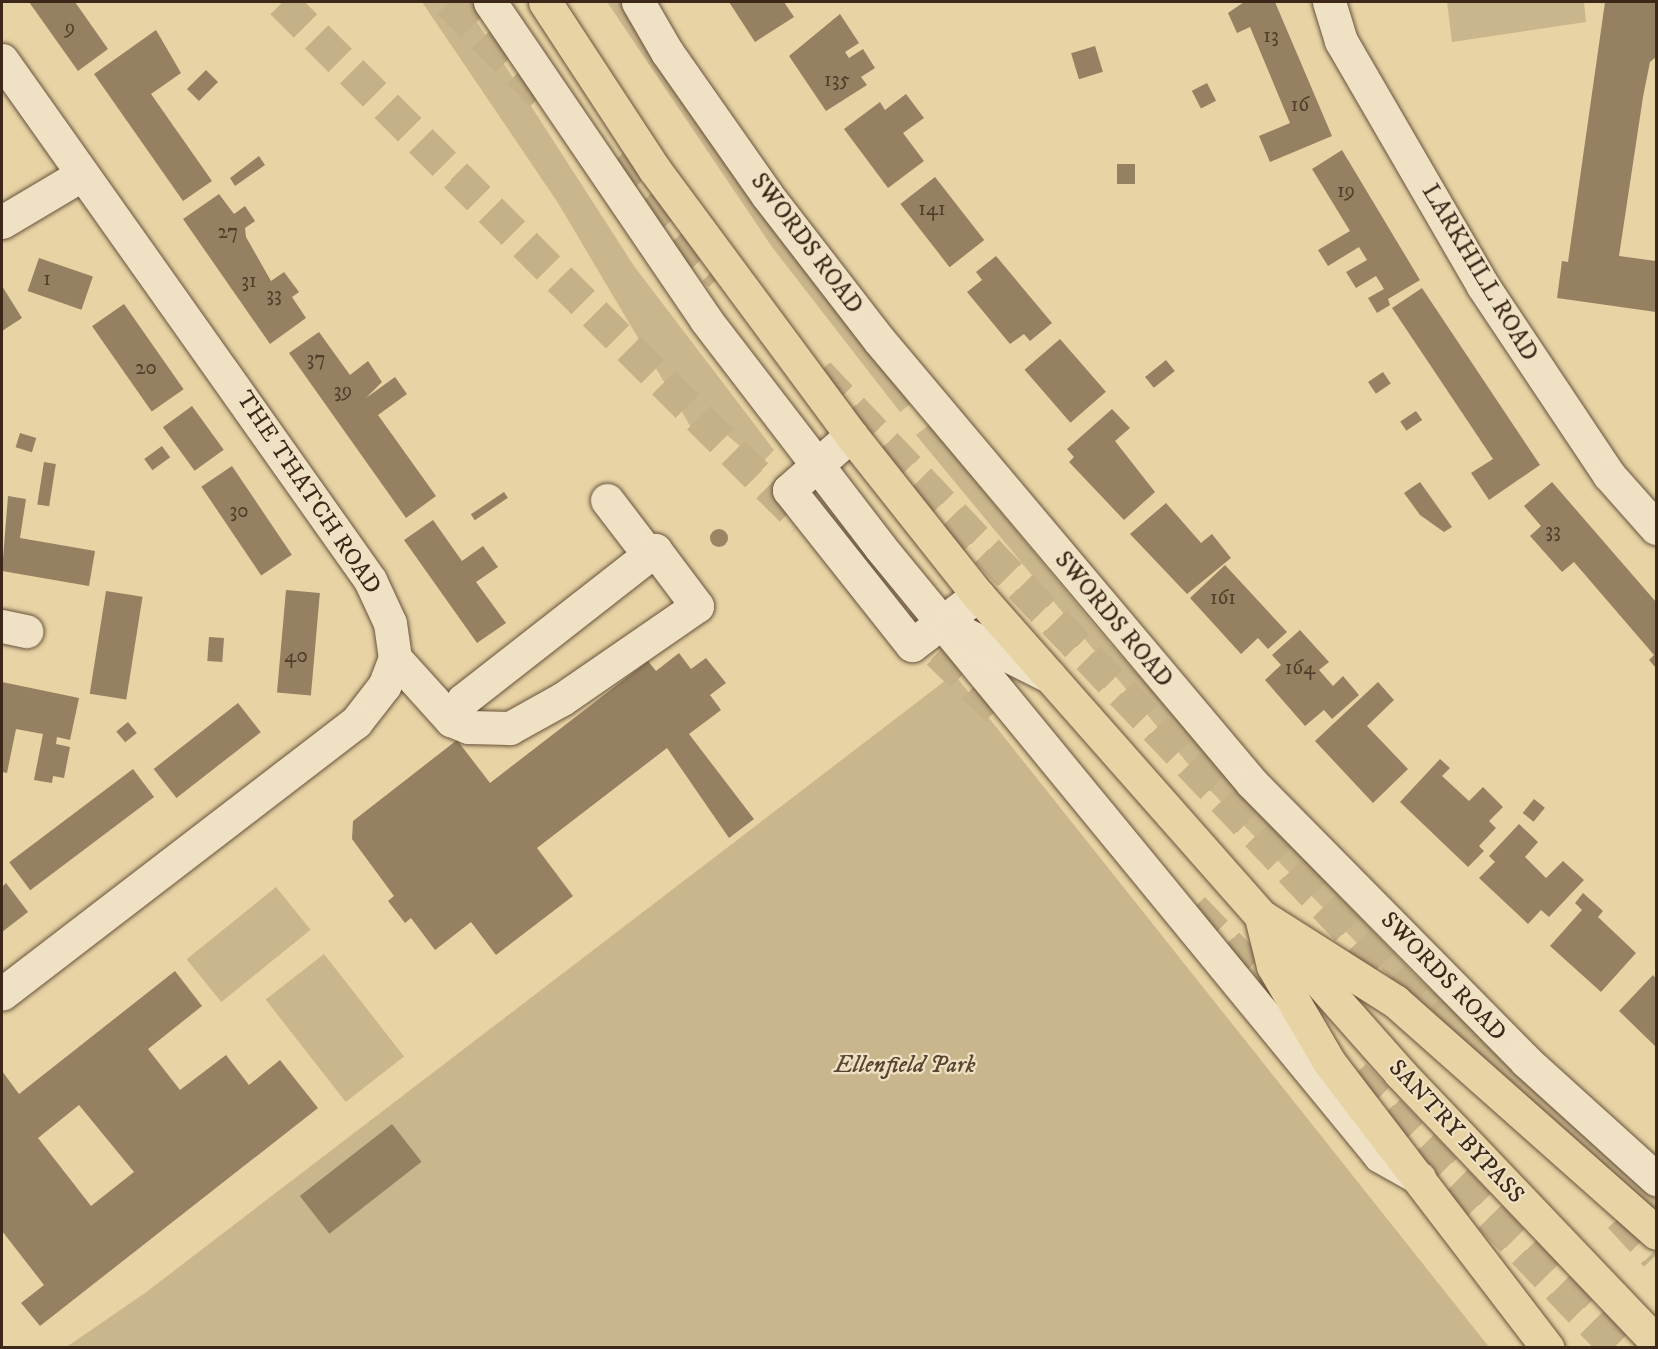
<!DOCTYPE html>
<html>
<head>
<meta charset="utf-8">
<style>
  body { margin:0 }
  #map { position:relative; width:1658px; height:1349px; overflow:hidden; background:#e7d3a4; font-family:"IM FELL DW Pica",serif }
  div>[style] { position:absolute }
  .green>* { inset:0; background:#cab68c; transform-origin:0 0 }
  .building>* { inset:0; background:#958061; transform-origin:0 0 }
  .highway-tunnel>* { height:33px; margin-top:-16.5px; transform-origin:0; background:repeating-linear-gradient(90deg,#c5b188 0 33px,transparent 0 49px) }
  .roads { filter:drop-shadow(0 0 2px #68523c) drop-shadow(0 0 2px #68523c) }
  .minor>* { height:33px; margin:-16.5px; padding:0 16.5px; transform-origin:16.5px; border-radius:16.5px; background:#efe2c4 }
  .major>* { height:33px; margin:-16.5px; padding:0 16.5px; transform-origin:16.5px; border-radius:16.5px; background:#e7d3a4 }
  .trees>* { width:18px; height:18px; margin:-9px; border-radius:50%; background:#998464 }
  span { translate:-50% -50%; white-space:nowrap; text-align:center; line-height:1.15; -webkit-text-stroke:4.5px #efe2c4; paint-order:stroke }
  .number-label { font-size:21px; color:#533d2b }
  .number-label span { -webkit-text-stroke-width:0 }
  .street-label { font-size:24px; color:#3d2719 }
  .park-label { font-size:24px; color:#594430; font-style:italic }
  .frame { position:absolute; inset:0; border:3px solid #3d2719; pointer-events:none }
</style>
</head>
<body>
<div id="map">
  <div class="green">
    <div style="clip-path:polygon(422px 2px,464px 2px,634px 266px,774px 450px,761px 464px,715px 425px,692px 429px,558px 203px)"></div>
    <div style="clip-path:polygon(607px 2px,625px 2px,913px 402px,900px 412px,772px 247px)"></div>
    <div style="clip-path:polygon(1447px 2px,1584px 2px,1586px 22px,1452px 42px)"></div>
    <div style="clip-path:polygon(929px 425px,1097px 629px,1252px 804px,1415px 975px,1656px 1199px,1656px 1214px,1403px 991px,1208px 788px,916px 435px)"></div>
    <div style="clip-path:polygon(954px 674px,1489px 1347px,65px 1348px,145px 1293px)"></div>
    <div style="left:276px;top:887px;width:55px;height:115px;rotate:51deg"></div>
    <div style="left:324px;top:954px;width:130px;height:74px;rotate:52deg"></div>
  </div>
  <div class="building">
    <div style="clip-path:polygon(29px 2px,75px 2px,108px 49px,78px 71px)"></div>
    <div style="clip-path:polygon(729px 2px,784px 2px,794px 17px,755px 42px)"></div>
    <div style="clip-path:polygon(1244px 2px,1275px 2px,1332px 136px,1270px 162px,1259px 136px,1290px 123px,1250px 27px,1237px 33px,1228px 13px)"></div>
    <div style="clip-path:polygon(1605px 2px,1656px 2px,1656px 57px,1650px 62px,1643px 97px,1619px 256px,1656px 261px,1656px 312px,1557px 298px,1562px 261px,1568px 262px)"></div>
    <div style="clip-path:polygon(840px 14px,859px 43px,845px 52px,849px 58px,863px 49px,875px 68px,861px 77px,867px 85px,826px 111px,789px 56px)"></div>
    <div style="clip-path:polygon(156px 30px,181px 73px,151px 94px,212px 181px,183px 201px,94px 74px)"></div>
    <div style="left:1095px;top:46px;width:27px;height:25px;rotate:73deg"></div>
    <div style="left:206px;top:70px;width:17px;height:27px;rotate:45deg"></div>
    <div style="left:1207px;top:83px;width:20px;height:17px;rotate:63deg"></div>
    <div style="clip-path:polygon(906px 94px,924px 118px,903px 133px,924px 161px,888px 188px,844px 129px,880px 102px,885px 110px)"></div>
    <div style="clip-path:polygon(1342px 150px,1420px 280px,1388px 299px,1390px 305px,1377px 313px,1368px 298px,1384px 289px,1376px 276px,1356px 288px,1346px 272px,1367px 260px,1359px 247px,1328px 266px,1318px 250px,1350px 231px,1312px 169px)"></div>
    <div style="clip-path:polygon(259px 156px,265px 165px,235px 186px,230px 178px)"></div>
    <div style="left:1117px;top:164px;width:18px;height:20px"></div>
    <div style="left:935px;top:177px;width:80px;height:44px;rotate:52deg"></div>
    <div style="clip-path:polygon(219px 194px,234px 214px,245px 206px,255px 221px,245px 228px,246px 237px,271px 281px,284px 272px,299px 292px,292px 297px,306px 318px,270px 344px,183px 219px)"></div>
    <div style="clip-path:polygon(996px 256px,1052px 323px,1030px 341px,1024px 334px,1010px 344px,967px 292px,982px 280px,976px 272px)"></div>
    <div style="left:39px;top:258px;width:57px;height:35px;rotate:19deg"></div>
    <div style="clip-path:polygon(2px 286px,22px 318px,2px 331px)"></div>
    <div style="clip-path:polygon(1422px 288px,1540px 465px,1489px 500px,1471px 473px,1493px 459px,1392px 308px)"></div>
    <div style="left:124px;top:304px;width:104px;height:39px;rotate:55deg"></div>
    <div style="clip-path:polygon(319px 332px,350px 375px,368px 361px,382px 382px,366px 398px,395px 377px,407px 394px,378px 415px,436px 496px,406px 518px,289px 353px)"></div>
    <div style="left:1060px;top:339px;width:70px;height:47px;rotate:49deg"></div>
    <div style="left:1166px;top:360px;width:14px;height:27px;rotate:51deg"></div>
    <div style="left:1383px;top:372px;width:14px;height:18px;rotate:56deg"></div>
    <div style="left:192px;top:406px;width:54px;height:36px;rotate:54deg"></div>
    <div style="clip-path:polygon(1112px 409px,1130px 428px,1115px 441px,1155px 492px,1124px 520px,1069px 462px,1074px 457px,1067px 449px)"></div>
    <div style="left:1416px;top:411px;width:11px;height:19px;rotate:56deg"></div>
    <div style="left:20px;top:433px;width:17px;height:15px;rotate:17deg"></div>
    <div style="left:162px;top:446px;width:14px;height:22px;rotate:54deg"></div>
    <div style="left:44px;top:462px;width:12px;height:43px;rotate:9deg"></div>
    <div style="left:232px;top:466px;width:107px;height:37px;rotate:56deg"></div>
    <div style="clip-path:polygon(1420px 482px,1452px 527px,1444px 532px,1420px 515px,1404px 493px)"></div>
    <div style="clip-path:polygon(1552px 482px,1656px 602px,1656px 668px,1649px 660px,1654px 655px,1574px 562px,1562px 572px,1530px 536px,1541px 526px,1524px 506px)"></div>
    <div style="left:504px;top:492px;width:7px;height:40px;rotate:56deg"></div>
    <div style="clip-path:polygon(8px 496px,26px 499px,20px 538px,95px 551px,89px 586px,2px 571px)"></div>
    <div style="clip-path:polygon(1166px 503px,1201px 543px,1212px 534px,1231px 558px,1187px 594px,1130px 534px)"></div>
    <div style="clip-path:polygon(433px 520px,462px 561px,483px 546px,498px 567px,476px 582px,506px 623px,477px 643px,404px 540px)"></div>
    <div style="clip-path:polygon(1225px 565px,1287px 632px,1268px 649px,1258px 638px,1241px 654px,1190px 598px)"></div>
    <div style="left:286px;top:590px;width:34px;height:103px;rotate:5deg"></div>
    <div style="left:106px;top:591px;width:37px;height:104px;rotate:9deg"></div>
    <div style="clip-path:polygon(1300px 630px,1329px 662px,1319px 670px,1333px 686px,1343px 676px,1359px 695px,1332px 719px,1324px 710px,1305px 726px,1265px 680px,1281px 665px,1272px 655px)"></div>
    <div style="left:209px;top:637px;width:15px;height:24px;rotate:4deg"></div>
    <div style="clip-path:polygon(679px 653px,691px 669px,706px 658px,726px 683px,710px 695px,721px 710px,689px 734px,754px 819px,729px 838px,667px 748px,537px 848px,573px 896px,496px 955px,471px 922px,435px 950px,411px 918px,405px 923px,388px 901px,394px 896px,352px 839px,353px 821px,457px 740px,490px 783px,648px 661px,656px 671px)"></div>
    <div style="clip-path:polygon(2px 682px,79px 698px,70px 740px,57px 737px,56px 744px,70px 747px,64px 778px,53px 776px,52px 783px,34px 780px,43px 734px,16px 729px,7px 773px,2px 772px)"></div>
    <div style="clip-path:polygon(1378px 682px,1394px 700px,1367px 726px,1408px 769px,1373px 803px,1315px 741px)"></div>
    <div style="left:238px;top:703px;width:37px;height:107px;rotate:52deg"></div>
    <div style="left:128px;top:722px;width:14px;height:15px;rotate:51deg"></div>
    <div style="clip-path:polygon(1440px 759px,1450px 768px,1442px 776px,1469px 801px,1483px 787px,1503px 807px,1489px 821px,1496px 828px,1479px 846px,1484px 851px,1468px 867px,1400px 802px)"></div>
    <div style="left:133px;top:769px;width:35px;height:155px;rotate:53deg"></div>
    <div style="left:1534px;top:799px;width:14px;height:18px;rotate:39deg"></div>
    <div style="clip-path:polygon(1519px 824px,1538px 842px,1525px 857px,1546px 878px,1563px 861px,1584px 880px,1549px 917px,1541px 910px,1528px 924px,1479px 878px,1495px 862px,1489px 856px)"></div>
    <div style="clip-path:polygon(6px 883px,28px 912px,2px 932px,2px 887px)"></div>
    <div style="clip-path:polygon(1583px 893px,1603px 911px,1598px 917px,1636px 953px,1601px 992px,1550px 946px,1582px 910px,1575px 903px)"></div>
    <div style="clip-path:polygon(evenodd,175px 971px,202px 1006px,148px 1049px,180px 1090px,226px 1055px,249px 1085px,280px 1060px,318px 1108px,40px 1326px,21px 1303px,44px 1285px,2px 1231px,2px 1071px,19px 1094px,175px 971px,79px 1105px,134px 1172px,91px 1206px,38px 1138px,79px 1105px)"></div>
    <div style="clip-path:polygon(1653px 975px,1656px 979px,1656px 1047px,1619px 1011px)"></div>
    <div style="left:392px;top:1124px;width:48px;height:117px;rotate:52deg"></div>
  </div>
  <div class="highway-tunnel">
    <div style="left:282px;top:2px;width:735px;rotate:44.89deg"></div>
    <div style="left:449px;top:2px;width:139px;rotate:45deg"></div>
    <div style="left:611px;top:164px;width:156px;rotate:45.5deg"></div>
    <div style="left:818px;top:373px;width:888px;rotate:46.41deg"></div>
    <div style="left:903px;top:618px;width:144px;rotate:44.2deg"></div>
    <div style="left:1193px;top:908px;width:144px;rotate:46.1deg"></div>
    <div style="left:1354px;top:1075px;width:379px;rotate:46.1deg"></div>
    <div style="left:1620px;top:1216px;width:53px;rotate:47.3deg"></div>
  </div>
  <div class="roads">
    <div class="minor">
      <div style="left:490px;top:2px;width:384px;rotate:55.8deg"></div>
      <div style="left:706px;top:320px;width:286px;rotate:52.5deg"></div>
      <div style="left:880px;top:547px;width:788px;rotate:50.61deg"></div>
      <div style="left:1380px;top:1156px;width:45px;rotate:29.4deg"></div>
      <div style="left:638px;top:2px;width:58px;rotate:59.9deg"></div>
      <div style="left:667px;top:52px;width:174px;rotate:55deg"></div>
      <div style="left:767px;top:195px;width:183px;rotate:52.3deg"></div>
      <div style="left:879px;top:340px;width:579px;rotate:49.9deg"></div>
      <div style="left:1252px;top:783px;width:390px;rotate:45.4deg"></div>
      <div style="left:1526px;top:1061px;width:176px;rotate:42.2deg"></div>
      <div style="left:1329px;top:2px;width:41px;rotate:72.9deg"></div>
      <div style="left:1341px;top:41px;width:283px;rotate:59.9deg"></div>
      <div style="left:1483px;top:286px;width:227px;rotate:56.3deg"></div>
      <div style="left:1609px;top:475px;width:71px;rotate:48.4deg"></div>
      <div style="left:2px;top:60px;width:637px;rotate:54.71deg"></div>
      <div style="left:370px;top:580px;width:47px;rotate:65.1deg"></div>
      <div style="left:390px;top:623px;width:35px;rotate:82deg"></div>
      <div style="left:395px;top:658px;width:30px;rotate:111deg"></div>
      <div style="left:384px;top:686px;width:46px;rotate:127.9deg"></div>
      <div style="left:356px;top:722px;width:446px;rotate:142.5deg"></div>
      <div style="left:2px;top:222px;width:92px;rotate:-30.7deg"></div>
      <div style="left:851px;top:435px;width:83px;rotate:138.4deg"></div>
      <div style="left:789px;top:490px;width:198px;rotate:51.6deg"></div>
      <div style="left:912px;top:645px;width:83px;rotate:-37.1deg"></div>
      <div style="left:607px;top:500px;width:69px;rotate:52.6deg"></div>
      <div style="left:2px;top:626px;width:25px;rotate:12deg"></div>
      <div style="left:951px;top:627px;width:110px;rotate:26.6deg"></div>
      <div style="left:395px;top:658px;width:84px;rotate:47.9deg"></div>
      <div style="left:451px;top:720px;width:23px;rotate:-59deg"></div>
      <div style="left:463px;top:700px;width:244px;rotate:-38deg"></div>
      <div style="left:655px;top:550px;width:70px;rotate:53.1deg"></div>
      <div style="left:697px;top:606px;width:164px;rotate:145.4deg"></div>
      <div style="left:562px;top:699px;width:60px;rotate:150.9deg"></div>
      <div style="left:510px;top:728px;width:42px;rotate:-178.6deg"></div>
      <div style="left:468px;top:727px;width:18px;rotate:-158deg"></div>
    </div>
    <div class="major">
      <div style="left:545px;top:2px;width:201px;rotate:56.8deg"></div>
      <div style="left:655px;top:170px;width:330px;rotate:53.5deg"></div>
      <div style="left:851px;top:435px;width:204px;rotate:51.6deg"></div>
      <div style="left:978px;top:595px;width:428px;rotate:48.6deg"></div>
      <div style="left:1261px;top:916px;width:159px;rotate:32.4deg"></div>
      <div style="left:1395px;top:1001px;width:349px;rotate:41.6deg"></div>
      <div style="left:1262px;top:921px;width:46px;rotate:76.3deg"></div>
      <div style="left:1273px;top:966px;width:111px;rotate:59.7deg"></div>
      <div style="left:1329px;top:1062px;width:360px;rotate:52.6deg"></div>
      <div style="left:1286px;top:944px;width:172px;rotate:48.5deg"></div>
      <div style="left:1400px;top:1073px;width:371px;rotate:46.4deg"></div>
    </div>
  </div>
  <div class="trees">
    <div style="left:719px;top:538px"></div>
  </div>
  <div class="number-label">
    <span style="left:70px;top:28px">9</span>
    <span style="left:1271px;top:36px">13</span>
    <span style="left:837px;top:80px">135</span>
    <span style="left:1300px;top:105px">16</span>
    <span style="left:1346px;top:191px">19</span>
    <span style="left:932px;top:209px">141</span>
    <span style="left:228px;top:232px">27</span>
    <span style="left:47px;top:279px">1</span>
    <span style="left:249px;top:281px">31</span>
    <span style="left:274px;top:295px">33</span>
    <span style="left:316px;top:359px">37</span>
    <span style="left:146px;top:368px">20</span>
    <span style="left:343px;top:391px">39</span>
    <span style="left:239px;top:511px">30</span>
    <span style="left:1553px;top:531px">33</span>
    <span style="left:1223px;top:598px">161</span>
    <span style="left:296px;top:656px">40</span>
    <span style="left:1300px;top:668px">164</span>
  </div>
  <div class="street-label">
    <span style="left:806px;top:244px;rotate:53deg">SWORDS ROAD</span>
    <span style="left:1479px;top:273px;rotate:59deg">LARKHILL ROAD</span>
    <span style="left:308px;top:493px;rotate:56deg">THE THATCH ROAD</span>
    <span style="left:1113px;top:620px;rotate:50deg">SWORDS ROAD</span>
    <span style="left:1443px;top:977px;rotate:46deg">SWORDS ROAD</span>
    <span style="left:1456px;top:1132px;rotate:47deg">SANTRY BYPASS</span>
  </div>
  <div class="park-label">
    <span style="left:905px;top:1066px">Ellenfield Park</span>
  </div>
  <div class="frame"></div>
</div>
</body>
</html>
